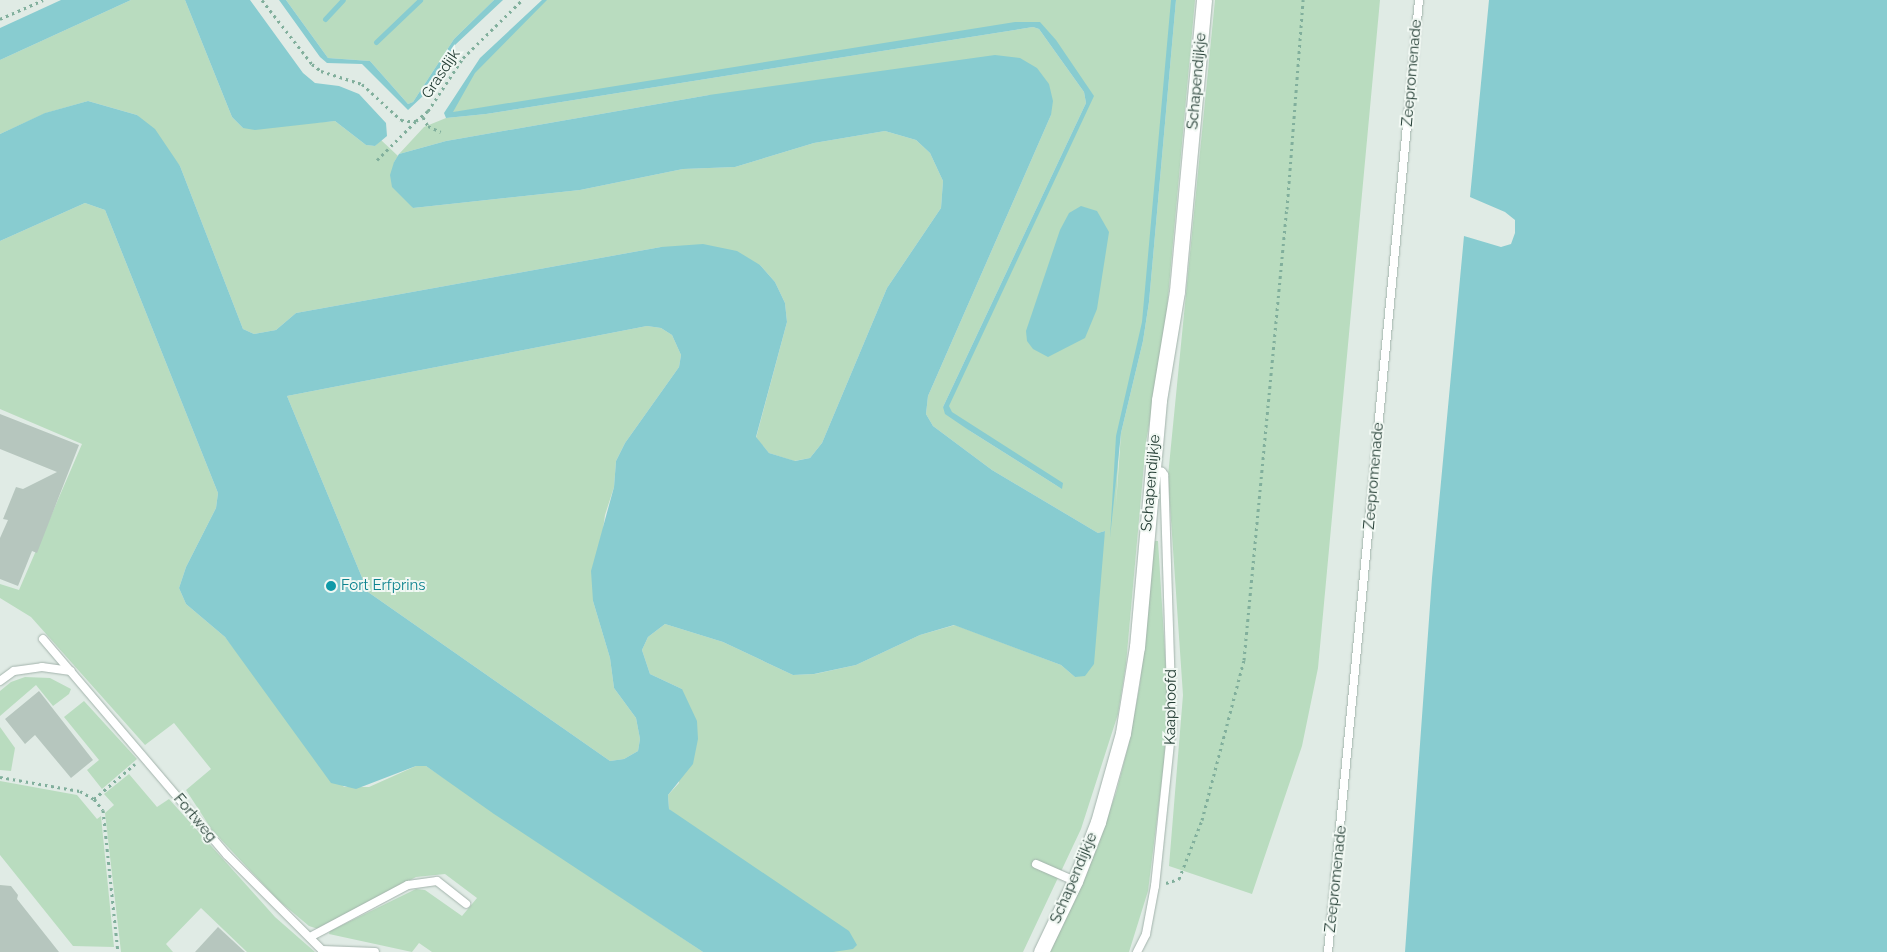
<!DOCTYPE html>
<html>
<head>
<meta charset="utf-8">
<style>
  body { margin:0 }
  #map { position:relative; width:1887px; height:952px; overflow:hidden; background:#e0ebe5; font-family:Raleway,sans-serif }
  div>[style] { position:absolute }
  .green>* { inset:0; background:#b9dcbf }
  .water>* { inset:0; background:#88ccd0 }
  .stream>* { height:5px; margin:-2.5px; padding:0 2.5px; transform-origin:2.5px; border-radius:2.5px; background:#88ccd0 }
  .building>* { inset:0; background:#b6c6be }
  .path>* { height:3px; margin-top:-1.5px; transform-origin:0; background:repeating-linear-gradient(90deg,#81af9c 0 2.5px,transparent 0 6.5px) }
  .roads { filter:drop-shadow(0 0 1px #a3b3ac) drop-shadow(0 0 1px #a3b3ac) }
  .lane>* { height:8px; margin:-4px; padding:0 4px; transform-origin:4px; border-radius:4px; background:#fff }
  .street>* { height:15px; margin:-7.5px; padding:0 7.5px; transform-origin:7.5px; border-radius:7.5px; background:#fff }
  .dots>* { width:14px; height:14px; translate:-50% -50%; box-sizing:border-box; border:2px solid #f1f8f3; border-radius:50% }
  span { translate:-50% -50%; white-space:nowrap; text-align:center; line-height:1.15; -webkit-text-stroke:4px #f1f8f3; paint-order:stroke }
  .street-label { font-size:15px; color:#213b32 }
  .culture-label { font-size:15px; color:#0d838f }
  .left { translate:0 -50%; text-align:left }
</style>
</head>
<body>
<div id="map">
  <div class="green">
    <div style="clip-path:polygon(131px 0,185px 0,232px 117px,243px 128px,335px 121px,366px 145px,375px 146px,381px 140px,398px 156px,394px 162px,413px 208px,580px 190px,683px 169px,735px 167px,814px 143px,885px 131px,916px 140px,930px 153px,943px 181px,941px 208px,887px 288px,822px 443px,810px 458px,794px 461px,769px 453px,756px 438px,787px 322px,785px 303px,775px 282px,760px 265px,661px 247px,296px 313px,276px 330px,254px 334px,243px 329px,180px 166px,137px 115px,88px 101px,46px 113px,0 134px,0 60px)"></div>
    <div style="clip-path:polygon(286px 0,494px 0,454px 39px,413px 102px,408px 104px,370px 61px,328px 58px)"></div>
    <div style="clip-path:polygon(544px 0,1173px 0,1144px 316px,1120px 429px,1116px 505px,1121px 433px,1143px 341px,1149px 302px,1176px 0,1195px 0,1164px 342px,1146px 442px,1126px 664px,1118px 714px,1081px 829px,1023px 952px,833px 952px,669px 809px,668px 795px,679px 783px,682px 689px,650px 674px,642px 650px,648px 637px,665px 624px,723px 642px,793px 675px,815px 674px,856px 665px,920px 635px,955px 625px,1061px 665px,1075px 677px,1105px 531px,1098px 533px,992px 470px,933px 426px,926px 414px,928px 396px,1051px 115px,709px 95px,446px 141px,399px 154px,424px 127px,446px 118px,486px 114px,1033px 27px,1039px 29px,1084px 92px,1086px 103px,943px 407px,970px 431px,1062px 489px,945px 408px,1090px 97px,1038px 22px,450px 113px,481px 60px)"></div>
    <div style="clip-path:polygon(1215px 0,1380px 0,1318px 668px,1302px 746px,1252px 894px,1169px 866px,1183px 695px,1168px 476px)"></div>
    <div style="clip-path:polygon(85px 203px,105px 210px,218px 493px,216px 508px,186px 567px,179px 588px,186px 604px,225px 637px,344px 787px,369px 787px,416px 766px,426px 766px,703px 952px,432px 952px,419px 943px,412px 952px,329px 934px,330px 931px,416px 889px,425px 890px,462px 916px,477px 898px,445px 874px,416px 877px,318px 929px,309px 926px,278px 900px,212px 830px,186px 790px,211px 769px,174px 723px,145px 745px,31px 617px,0 598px,0 584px,19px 590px,82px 444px,0 409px,0 241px)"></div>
    <div style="clip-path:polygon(647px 326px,661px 328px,672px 335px,681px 355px,679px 367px,625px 443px,616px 461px,614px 487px,605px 515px,593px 601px,610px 658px,614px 688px,636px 718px,640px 739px,638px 751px,624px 759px,610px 761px,368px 592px,287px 396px)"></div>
    <div style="clip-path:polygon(1152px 541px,1158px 541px,1168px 701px,1164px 763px,1148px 891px,1129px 952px,1050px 952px,1087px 873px,1116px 793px,1128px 747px,1140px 684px)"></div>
    <div style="clip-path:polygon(25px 677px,50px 678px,71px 689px,69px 694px,53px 706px,36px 685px,0 716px,0 691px,11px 682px)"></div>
    <div style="clip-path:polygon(84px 701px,137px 759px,102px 789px,87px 770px,99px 760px,64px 717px)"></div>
    <div style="clip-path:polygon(0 727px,15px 748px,11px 771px,0 770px)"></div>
    <div style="clip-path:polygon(129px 774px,157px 807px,169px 799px,275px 917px,315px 952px,247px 952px,201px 908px,166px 944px,173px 952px,121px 952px,105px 813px,114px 805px,104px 794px)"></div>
    <div style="clip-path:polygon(0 781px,77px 795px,97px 819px,101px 816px,114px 947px,73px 946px,0 855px)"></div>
  </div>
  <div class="water">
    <div style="clip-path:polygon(61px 0,131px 0,0 60px,0 28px)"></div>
    <div style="clip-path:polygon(185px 0,250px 0,303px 73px,315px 83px,339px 86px,359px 94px,386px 123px,387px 136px,375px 146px,366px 145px,335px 121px,255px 130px,243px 128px,232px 117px)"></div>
    <div style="clip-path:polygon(279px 0,286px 0,328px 58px,370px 61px,408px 104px,413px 102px,454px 39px,494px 0,503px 0,455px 45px,423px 96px,408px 110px,362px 64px,327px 63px,320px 57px)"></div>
    <div style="clip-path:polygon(542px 0,547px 0,475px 73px,453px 112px,1015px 22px,1040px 22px,1056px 40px,1094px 96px,949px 406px,952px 412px,1063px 483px,1062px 489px,970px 431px,945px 414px,943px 407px,1086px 103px,1084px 92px,1039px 29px,1033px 27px,486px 114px,446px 118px,444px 113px,480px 58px)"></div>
    <div style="clip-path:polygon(1171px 0,1176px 0,1149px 302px,1143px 341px,1121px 433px,1110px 538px,1116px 436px,1142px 322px)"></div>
    <div style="clip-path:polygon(1489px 0,1887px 0,1887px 952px,1405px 952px,1432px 578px,1464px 236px,1501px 247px,1511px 244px,1515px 233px,1515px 220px,1505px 212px,1470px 197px)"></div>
    <div style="clip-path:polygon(evenodd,995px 55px,1020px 58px,1037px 68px,1049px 84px,1053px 101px,1051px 115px,928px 396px,926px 414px,933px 426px,992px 470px,1098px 533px,1105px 531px,1094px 664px,1085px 676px,1075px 677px,1061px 665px,954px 625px,920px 635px,856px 665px,814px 674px,793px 675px,723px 642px,665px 624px,648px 637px,642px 650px,650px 674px,682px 689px,697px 721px,698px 739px,693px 764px,668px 795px,669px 809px,849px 931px,857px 945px,853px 949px,833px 952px,703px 952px,494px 814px,426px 766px,416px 766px,356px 789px,331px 783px,225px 637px,186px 604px,179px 588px,186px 567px,216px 508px,218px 493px,105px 210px,85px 203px,0 241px,0 134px,45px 113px,88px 101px,137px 115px,155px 129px,180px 166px,243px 329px,254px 334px,276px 330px,296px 313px,661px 247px,703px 244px,737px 251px,760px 265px,775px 282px,785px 303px,787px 322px,756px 437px,769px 453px,795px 461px,810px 458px,822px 443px,887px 288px,941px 208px,943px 181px,930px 153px,916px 140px,885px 131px,814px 143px,735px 167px,683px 169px,580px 190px,413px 208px,392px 187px,390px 175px,394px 162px,399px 154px,446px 141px,709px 95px,995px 55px,647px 326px,661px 328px,672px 335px,681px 355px,679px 367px,625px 443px,616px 461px,614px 487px,591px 571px,593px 601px,610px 658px,614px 688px,636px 718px,640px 739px,638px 751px,624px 759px,610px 761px,368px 592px,287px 396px,647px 326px)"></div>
    <div style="clip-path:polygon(1081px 206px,1097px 211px,1109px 232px,1097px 309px,1085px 338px,1048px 357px,1033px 349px,1027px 341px,1026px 331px,1060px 230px,1069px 213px)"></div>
  </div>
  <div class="stream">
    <div style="left:325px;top:19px;width:26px;rotate:-47deg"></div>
    <div style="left:376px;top:42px;width:61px;rotate:-43.7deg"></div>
  </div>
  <div class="building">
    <div style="clip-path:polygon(0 414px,79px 445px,37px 553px,32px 551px,18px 586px,0 579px,0 538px,8px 520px,3px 519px,16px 487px,23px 489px,57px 472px,0 449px)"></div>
    <div style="clip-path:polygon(39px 691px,93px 760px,71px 778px,35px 735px,25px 744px,5px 719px)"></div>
    <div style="clip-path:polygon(0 885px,11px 886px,18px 895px,17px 899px,59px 952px,0 952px)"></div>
    <div style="clip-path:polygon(218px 927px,245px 952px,195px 952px)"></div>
  </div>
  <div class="path">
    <div style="left:262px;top:0;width:81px;rotate:52deg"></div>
    <div style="left:312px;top:64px;width:11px;rotate:38deg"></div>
    <div style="left:321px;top:71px;width:43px;rotate:17.6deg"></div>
    <div style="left:362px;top:84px;width:53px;rotate:42.7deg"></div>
    <div style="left:401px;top:120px;width:7px;rotate:8deg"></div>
    <div style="left:408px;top:121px;width:8px"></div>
    <div style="left:416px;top:121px;width:16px;rotate:-40deg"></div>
    <div style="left:428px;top:111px;width:64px;rotate:-56.6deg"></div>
    <div style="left:463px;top:58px;width:83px;rotate:-44.5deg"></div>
    <div style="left:0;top:19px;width:47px;rotate:-23.8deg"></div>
    <div style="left:423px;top:117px;width:10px;rotate:61deg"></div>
    <div style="left:428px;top:126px;width:14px;rotate:25deg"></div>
    <div style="left:377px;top:160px;width:55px;rotate:-45deg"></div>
    <div style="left:0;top:777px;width:81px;rotate:9.9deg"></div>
    <div style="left:80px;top:791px;width:16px;rotate:30deg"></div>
    <div style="left:94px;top:799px;width:54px;rotate:-40.5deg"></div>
    <div style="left:94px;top:799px;width:14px;rotate:51deg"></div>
    <div style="left:103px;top:810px;width:143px;rotate:84deg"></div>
    <div style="left:1166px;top:883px;width:14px;rotate:-17deg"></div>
    <div style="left:1179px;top:879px;width:63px;rotate:-68.7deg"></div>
    <div style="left:1202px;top:820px;width:165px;rotate:-75.3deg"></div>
    <div style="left:1244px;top:660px;width:453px;rotate:-84.6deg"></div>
    <div style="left:1287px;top:209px;width:210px;rotate:-85.6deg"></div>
  </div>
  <div class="roads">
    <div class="lane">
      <div style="left:43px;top:639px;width:284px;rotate:49.6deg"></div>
      <div style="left:227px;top:855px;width:134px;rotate:45deg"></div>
      <div style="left:322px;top:950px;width:53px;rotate:2.2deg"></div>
      <div style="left:0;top:681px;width:17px;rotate:-36deg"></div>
      <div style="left:14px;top:671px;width:28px;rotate:-8deg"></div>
      <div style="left:42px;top:667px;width:29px;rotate:8deg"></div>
      <div style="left:1036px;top:864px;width:43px;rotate:23.6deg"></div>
      <div style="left:310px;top:937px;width:111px;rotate:-28deg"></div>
      <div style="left:408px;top:885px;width:29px;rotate:-8deg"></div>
      <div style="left:437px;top:881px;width:37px;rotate:38deg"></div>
      <div style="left:1137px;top:952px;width:20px;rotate:-63deg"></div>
      <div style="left:1146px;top:934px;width:49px;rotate:-79.4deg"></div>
      <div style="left:1155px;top:886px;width:163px;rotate:-84deg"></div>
      <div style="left:1172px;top:724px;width:249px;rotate:-91.8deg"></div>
      <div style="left:1164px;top:475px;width:4px;rotate:-124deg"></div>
      <div style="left:1162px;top:472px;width:11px;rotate:-165deg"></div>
      <div style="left:1328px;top:952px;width:956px;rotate:-84.54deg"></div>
    </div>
    <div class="street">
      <div style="left:1041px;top:952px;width:79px;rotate:-64.4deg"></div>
      <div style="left:1075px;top:881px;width:63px;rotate:-68.7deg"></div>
      <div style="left:1098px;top:822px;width:92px;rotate:-74.3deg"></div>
      <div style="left:1123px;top:733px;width:87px;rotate:-80.8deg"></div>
      <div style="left:1137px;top:647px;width:248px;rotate:-84.9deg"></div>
      <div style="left:1159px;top:400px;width:110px;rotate:-80.6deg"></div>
      <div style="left:1177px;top:291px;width:292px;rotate:-84.7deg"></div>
    </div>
  </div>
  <div class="dots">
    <div style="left:331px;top:586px;background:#0f9aa8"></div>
  </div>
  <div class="street-label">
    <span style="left:1412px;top:73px;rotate:-85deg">Zeepromenade</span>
    <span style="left:441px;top:74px;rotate:-56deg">Grasdijk</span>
    <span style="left:1197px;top:81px;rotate:-85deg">Schapendijkje</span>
    <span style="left:1374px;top:476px;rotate:-85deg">Zeepromenade</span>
    <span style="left:1151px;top:483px;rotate:-85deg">Schapendijkje</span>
    <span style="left:1171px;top:707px;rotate:-89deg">Kaaphoofd</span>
    <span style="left:195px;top:818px;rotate:50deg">Fortweg</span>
    <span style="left:1074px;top:878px;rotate:-67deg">Schapendijkje</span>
    <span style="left:1336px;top:879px;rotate:-84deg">Zeepromenade</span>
  </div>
  <div class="culture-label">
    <span class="left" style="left:341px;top:586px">Fort Erfprins</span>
  </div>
</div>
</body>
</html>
